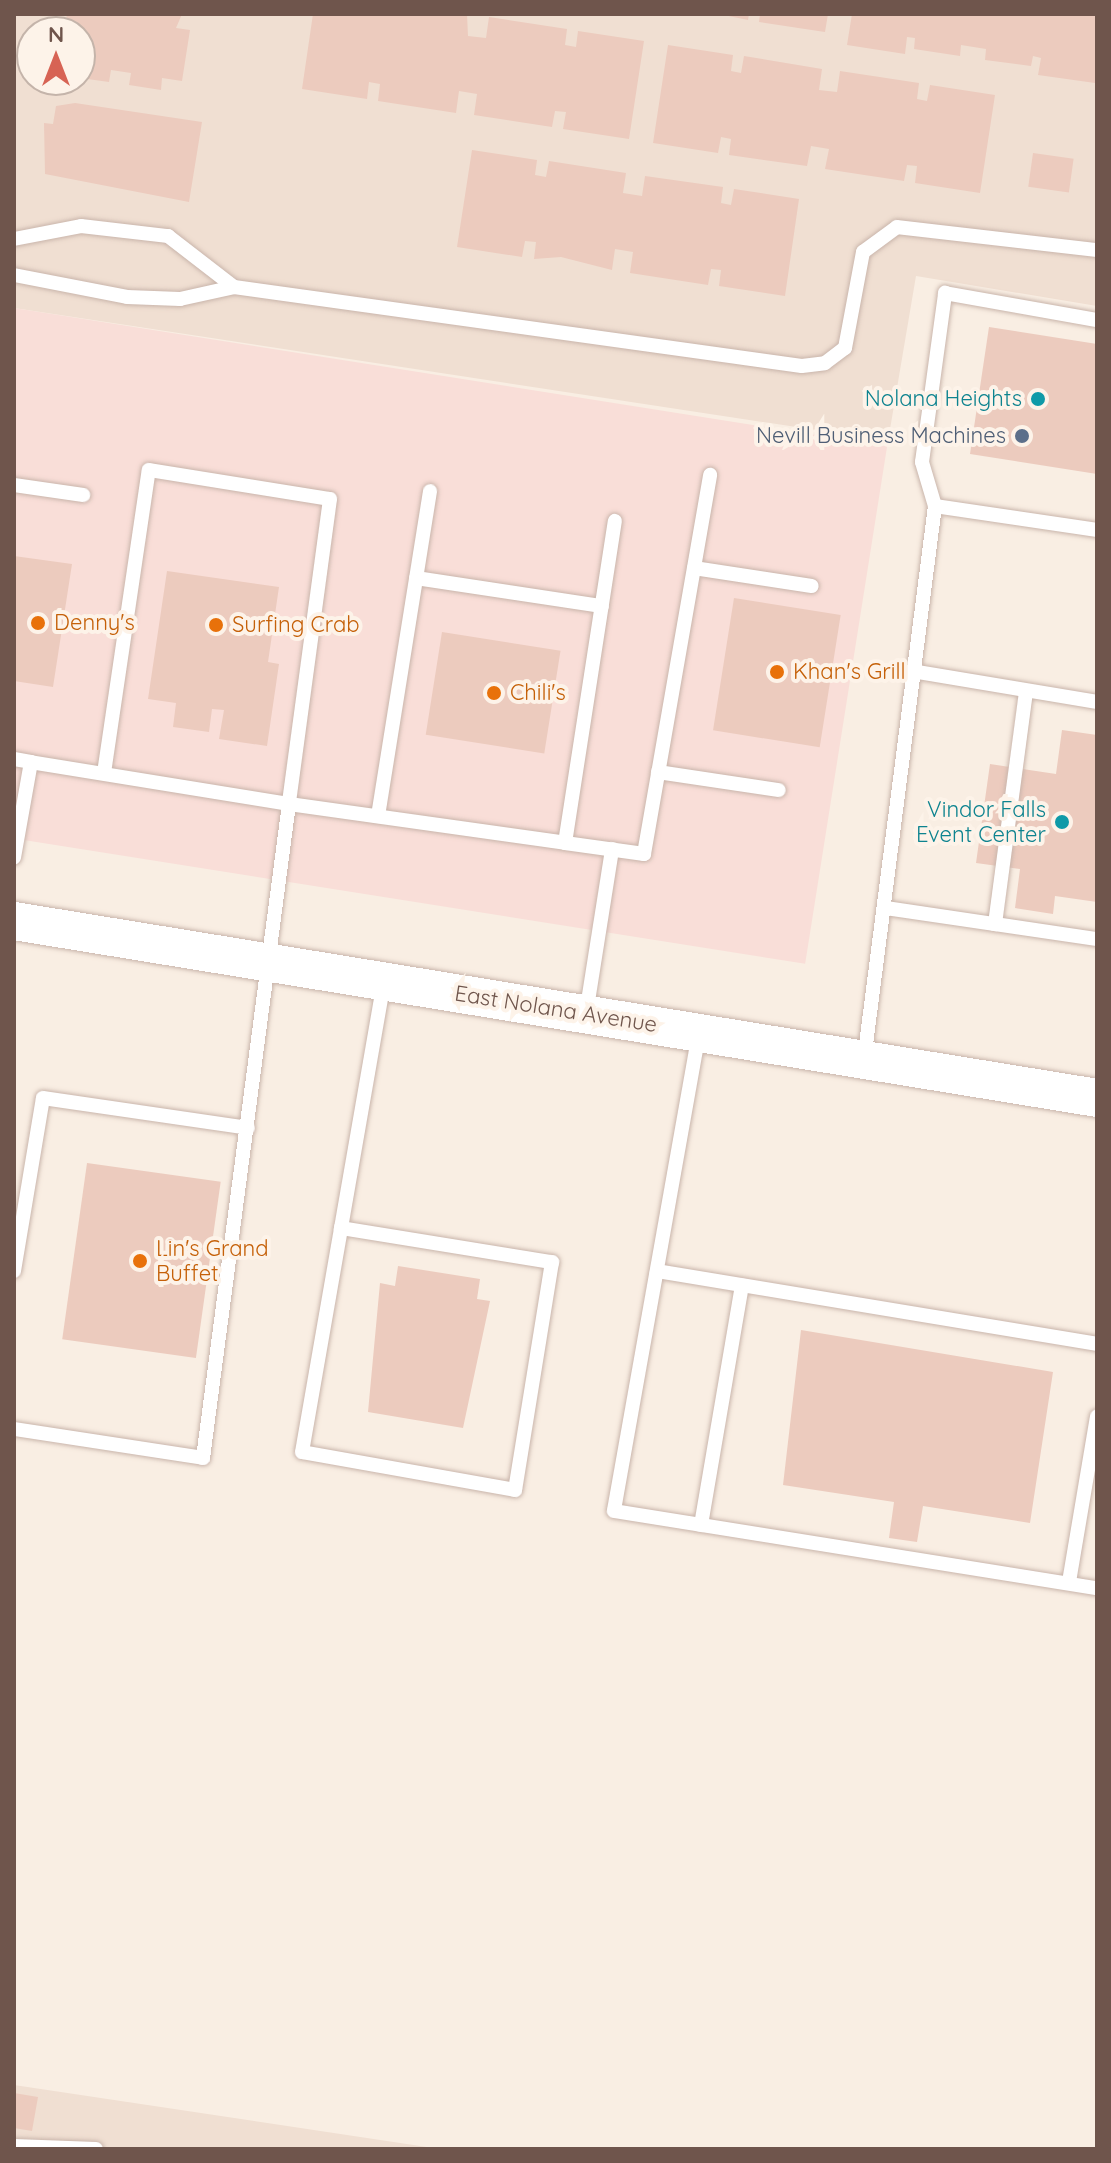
<!DOCTYPE html>
<html>
<head>
<meta charset="utf-8">
<style>
  body { margin:0 }
  #map { position:relative; width:1111px; height:2163px; overflow:hidden; background:#f9eee3; font-family:Quicksand,sans-serif }
  div>[style] { position:absolute }
  .residential>* { inset:0; background:#f0dfd2 }
  .commercial>* { inset:0; background:#f9ded8; transform-origin:0 0 }
  .building>* { inset:0; background:#eccbbe; transform-origin:0 0 }
  .roads { filter:drop-shadow(0 0 2px #c9b5ab) drop-shadow(0 0 2px #c9b5ab) }
  .lane>* { height:14px; margin:-7px; padding:0 7px; transform-origin:7px; border-radius:7px; background:#fff }
  .secondary>* { height:38px; margin:-19px; padding:0 19px; transform-origin:19px; border-radius:19px; background:#fff }
  .dots>* { width:22px; height:22px; translate:-50% -50%; box-sizing:border-box; border:4px solid #fdf3e9; border-radius:50% }
  span { translate:-50% -50%; white-space:nowrap; text-align:center; line-height:1.15; -webkit-text-stroke:8px #fdf3e9; paint-order:stroke }
  .culture-label { font-size:22px; color:#0d838f }
  .right { translate:-100% -50%; text-align:right }
  .service-label { font-size:22px; color:#4e5e75 }
  .food-label { font-size:22px; color:#c56008 }
  .left { translate:0 -50%; text-align:left }
  .street-label { font-size:22px; color:#6f554c }
  .frame { position:absolute; inset:0; border:16px solid #6f554c; pointer-events:none }
  .north { position:absolute; left:16px; top:16px; width:80px; height:80px; box-sizing:border-box; background:#fdf3e9; border:2px solid #c4b4aa; border-radius:50%; rotate:0deg; font-size:22px; font-weight:700; line-height:32px; text-align:center; color:#6f554c }
  .north::after { content:''; display:block; margin:auto; width:28px; height:36px; background:#d76354; clip-path:polygon(50% 0,100% 100%,50% 72%,0 100%) }
</style>
</head>
<body>
<div id="map">
  <div class="residential">
    <div style="clip-path:polygon(evenodd,14px 14px,1097px 14px,1097px 306px,916px 276px,888px 441px,14px 308px,14px 14px,32px 32px,80px 32px,80px 80px,32px 80px,32px 32px)"></div>
    <div style="clip-path:polygon(14px 2085px,440px 2149px,14px 2149px)"></div>
  </div>
  <div class="commercial">
    <div style="left:14px;top:308px;width:884px;height:524px;rotate:9deg"></div>
  </div>
  <div class="building">
    <div style="clip-path:polygon(67px 14px,182px 14px,176px 28px,190px 30px,182px 81px,162px 78px,161px 90px,129px 85px,131px 73px,111px 70px,109px 82px,80px 78px,80px 32px,64px 32px)"></div>
    <div style="clip-path:polygon(313px 14px,467px 14px,468px 36px,486px 38px,489px 17px,567px 29px,565px 45px,576px 47px,578px 31px,644px 41px,629px 139px,563px 129px,566px 112px,555px 111px,552px 127px,474px 115px,477px 94px,459px 91px,456px 113px,378px 101px,380px 84px,369px 82px,367px 99px,302px 89px)"></div>
    <div style="clip-path:polygon(719px 14px,749px 14px,748px 20px)"></div>
    <div style="clip-path:polygon(760px 14px,828px 14px,825px 32px,759px 22px)"></div>
    <div style="clip-path:polygon(852px 14px,1097px 14px,1095px 83px,1038px 75px,1041px 58px,1033px 56px,1031px 66px,985px 60px,986px 49px,961px 45px,960px 56px,914px 49px,915px 38px,907px 37px,905px 54px,847px 45px)"></div>
    <div style="clip-path:polygon(668px 45px,733px 55px,731px 71px,741px 73px,744px 56px,822px 69px,819px 90px,837px 92px,840px 71px,919px 83px,917px 99px,927px 101px,930px 85px,995px 95px,980px 193px,915px 183px,917px 166px,907px 165px,904px 181px,825px 169px,829px 149px,811px 146px,807px 166px,729px 155px,731px 139px,721px 137px,718px 153px,653px 143px)"></div>
    <div style="clip-path:polygon(75px 103px,202px 122px,189px 202px,45px 174px,44px 123px,53px 124px,56px 106px)"></div>
    <div style="clip-path:polygon(472px 150px,537px 160px,535px 175px,546px 177px,549px 161px,626px 173px,623px 193px,642px 196px,645px 176px,723px 187px,721px 203px,731px 205px,734px 189px,799px 199px,785px 296px,719px 286px,721px 270px,711px 269px,708px 285px,630px 273px,633px 252px,615px 249px,612px 270px,561px 257px,534px 259px,536px 242px,525px 241px,522px 257px,457px 247px)"></div>
    <div style="left:1033px;top:153px;width:41px;height:34px;rotate:8deg"></div>
    <div style="clip-path:polygon(989px 327px,1097px 344px,1097px 474px,970px 454px)"></div>
    <div style="clip-path:polygon(14px 556px,72px 564px,53px 687px,14px 681px)"></div>
    <div style="clip-path:polygon(167px 571px,279px 587px,268px 662px,279px 664px,267px 746px,219px 739px,224px 710px,212px 709px,209px 732px,173px 727px,176px 703px,148px 699px)"></div>
    <div style="left:734px;top:598px;width:108px;height:134px;rotate:9deg"></div>
    <div style="left:442px;top:632px;width:120px;height:104px;rotate:9deg"></div>
    <div style="clip-path:polygon(1062px 730px,1097px 735px,1097px 902px,1055px 896px,1053px 914px,1015px 908px,1020px 869px,976px 863px,990px 764px,1056px 774px)"></div>
    <div style="left:87px;top:1163px;width:135px;height:178px;rotate:8deg"></div>
    <div style="clip-path:polygon(398px 1266px,480px 1279px,477px 1299px,490px 1301px,463px 1428px,368px 1412px,380px 1283px,395px 1286px)"></div>
    <div style="clip-path:polygon(801px 1330px,1053px 1372px,1030px 1523px,923px 1506px,917px 1542px,889px 1538px,894px 1502px,783px 1485px)"></div>
    <div style="clip-path:polygon(14px 2093px,38px 2097px,32px 2131px,14px 2128px)"></div>
  </div>
  <div class="roads">
    <div class="lane">
      <div style="left:14px;top:239px;width:68px;rotate:-11deg"></div>
      <div style="left:81px;top:226px;width:88px;rotate:6.6deg"></div>
      <div style="left:168px;top:236px;width:83px;rotate:37.7deg"></div>
      <div style="left:14px;top:275px;width:115px;rotate:11deg"></div>
      <div style="left:127px;top:297px;width:53px;rotate:2.2deg"></div>
      <div style="left:180px;top:299px;width:55px;rotate:-12.5deg"></div>
      <div style="left:234px;top:287px;width:573px;rotate:7.92deg"></div>
      <div style="left:802px;top:366px;width:23px;rotate:-7deg"></div>
      <div style="left:825px;top:363px;width:25px;rotate:-37deg"></div>
      <div style="left:845px;top:348px;width:98px;rotate:-79.4deg"></div>
      <div style="left:863px;top:252px;width:42px;rotate:-36.3deg"></div>
      <div style="left:897px;top:227px;width:201px;rotate:6.6deg"></div>
      <div style="left:14px;top:485px;width:70px;rotate:8.2deg"></div>
      <div style="left:935px;top:506px;width:46px;rotate:-106.5deg"></div>
      <div style="left:922px;top:462px;width:171px;rotate:-82.2deg"></div>
      <div style="left:945px;top:293px;width:154px;rotate:10.1deg"></div>
      <div style="left:694px;top:568px;width:119px;rotate:8.7deg"></div>
      <div style="left:416px;top:578px;width:188px;rotate:8.6deg"></div>
      <div style="left:918px;top:672px;width:181px;rotate:9.5deg"></div>
      <div style="left:14px;top:759px;width:17px;rotate:10deg"></div>
      <div style="left:31px;top:762px;width:97px;rotate:100.1deg"></div>
      <div style="left:658px;top:772px;width:122px;rotate:8.5deg"></div>
      <div style="left:104px;top:773px;width:306px;rotate:-81.6deg"></div>
      <div style="left:149px;top:470px;width:183px;rotate:9.1deg"></div>
      <div style="left:330px;top:499px;width:308px;rotate:97.7deg"></div>
      <div style="left:289px;top:804px;width:279px;rotate:8deg"></div>
      <div style="left:565px;top:843px;width:326px;rotate:-81.2deg"></div>
      <div style="left:378px;top:816px;width:329px;rotate:-80.9deg"></div>
      <div style="left:565px;top:843px;width:80px;rotate:7.9deg"></div>
      <div style="left:644px;top:854px;width:385px;rotate:-80.1deg"></div>
      <div style="left:886px;top:908px;width:110px;rotate:8.4deg"></div>
      <div style="left:995px;top:924px;width:235px;rotate:-82.4deg"></div>
      <div style="left:995px;top:924px;width:103px;rotate:8.4deg"></div>
      <div style="left:586px;top:1014px;width:167px;rotate:-81deg"></div>
      <div style="left:699px;top:1033px;width:485px;rotate:100.1deg"></div>
      <div style="left:614px;top:1511px;width:489px;rotate:9.1deg"></div>
      <div style="left:864px;top:1060px;width:559px;rotate:-82.7deg"></div>
      <div style="left:935px;top:506px;width:164px;rotate:8.4deg"></div>
      <div style="left:341px;top:1228px;width:214px;rotate:9.2deg"></div>
      <div style="left:552px;top:1262px;width:231px;rotate:99.2deg"></div>
      <div style="left:515px;top:1490px;width:216px;rotate:-169.9deg"></div>
      <div style="left:302px;top:1452px;width:227px;rotate:-80.1deg"></div>
      <div style="left:341px;top:1228px;width:250px;rotate:-80.1deg"></div>
      <div style="left:14px;top:1271px;width:175px;rotate:-80.5deg"></div>
      <div style="left:43px;top:1098px;width:207px;rotate:8.3deg"></div>
      <div style="left:657px;top:1271px;width:446px;rotate:9.4deg"></div>
      <div style="left:14px;top:1429px;width:191px;rotate:8.7deg"></div>
      <div style="left:203px;top:1458px;width:660px;rotate:-82.51deg"></div>
      <div style="left:289px;top:804px;width:261px;rotate:-170.8deg"></div>
      <div style="left:701px;top:1525px;width:243px;rotate:-80.3deg"></div>
      <div style="left:1069px;top:1582px;width:168px;rotate:-80.4deg"></div>
      <div style="left:14px;top:2146px;width:82px;rotate:2.1deg"></div>
    </div>
    <div class="secondary">
      <div style="left:14px;top:921px;width:1097px;rotate:9.28deg"></div>
    </div>
  </div>
  <div class="dots">
    <div style="left:1038px;top:399px;background:#0f9aa8"></div>
    <div style="left:1022px;top:436px;background:#5c6f8a"></div>
    <div style="left:38px;top:623px;background:#e8710a"></div>
    <div style="left:216px;top:625px;background:#e8710a"></div>
    <div style="left:777px;top:672px;background:#e8710a"></div>
    <div style="left:494px;top:693px;background:#e8710a"></div>
    <div style="left:1062px;top:822px;background:#0f9aa8"></div>
    <div style="left:140px;top:1261px;background:#e8710a"></div>
  </div>
  <div class="culture-label">
    <span class="right" style="left:1022px;top:399px">Nolana Heights</span>
    <span class="right" style="left:1046px;top:822px">Vindor Falls<br>Event Center</span>
  </div>
  <div class="service-label">
    <span class="right" style="left:1006px;top:436px">Nevill Business Machines</span>
  </div>
  <div class="food-label">
    <span class="left" style="left:54px;top:623px">Denny's</span>
    <span class="left" style="left:232px;top:625px">Surfing Crab</span>
    <span class="left" style="left:793px;top:672px">Khan's Grill</span>
    <span class="left" style="left:510px;top:693px">Chili's</span>
    <span class="left" style="left:156px;top:1261px">Lin's Grand<br>Buffet</span>
  </div>
  <div class="street-label">
    <span style="left:556px;top:1009px;rotate:9deg">East Nolana Avenue</span>
  </div>
  <div class="frame"></div>
  <div class="north">N</div>
</div>
</body>
</html>
